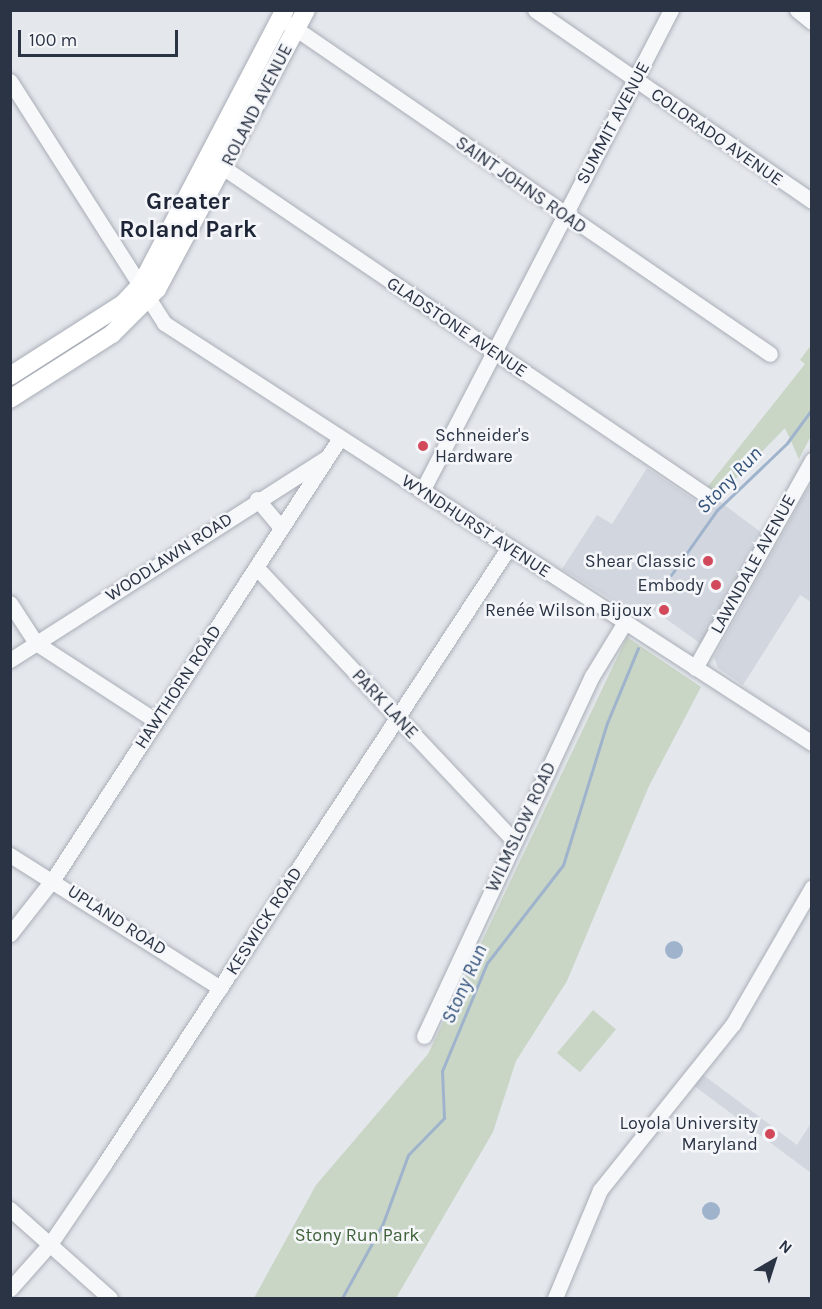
<!DOCTYPE html>
<html>
<head>
<meta charset="utf-8">
<style>
  body { margin:0 }
  #map { position:relative; width:822px; height:1309px; overflow:hidden; background:#e4e7ec; font-family:Karla,sans-serif }
  div>[style] { position:absolute }
  .built>* { inset:0; background:#d2d6de }
  .green>* { inset:0; background:#c9d6c5; transform-origin:0 0 }
  .water>* { inset:0; background:#9fb4cc }
  .round { border-radius:50% }
  .stream>* { height:3px; margin:-1.5px; padding:0 1.5px; transform-origin:1.5px; border-radius:1.5px; background:#9fb4cc }
  .roads { filter:drop-shadow(0 0 2px #a9aeb7) drop-shadow(0 0 2px #a9aeb7) }
  .minor>* { height:15px; margin:-7.5px; padding:0 7.5px; transform-origin:7.5px; border-radius:7.5px; background:#f7f8fa }
  .major>* { height:18px; margin:-9px; padding:0 9px; transform-origin:9px; border-radius:9px; background:#fff }
  .dots>* { width:16px; height:16px; translate:-50% -50%; box-sizing:border-box; border:3px solid #f4f6f9; border-radius:50% }
  span { translate:-50% -50%; white-space:nowrap; text-align:center; line-height:1.15; -webkit-text-stroke:5px #f4f6f9; paint-order:stroke }
  .street-label { font-size:18px; color:#2b3445 }
  .poi-label { font-size:18px; color:#2b3445 }
  .left { translate:0 -50%; text-align:left }
  .right { translate:-100% -50%; text-align:right }
  .park-label { font-size:18px; color:#3f6138 }
  .water-label { font-size:20px; color:#34527a; font-style:italic }
  .district-label { font-size:24px; color:#1d2536; font-weight:700 }
  .frame { position:absolute; inset:0; border:12px solid #2b3445; pointer-events:none }
  .north { position:absolute; left:744px; top:1231px; width:60px; height:60px; -webkit-text-stroke:4px #f4f6f9; paint-order:stroke; rotate:39deg; font-size:16px; font-weight:700; line-height:24px; text-align:center; color:#2b3445 }
  .north::after { content:''; display:block; margin:auto; width:21px; height:27px; background:#2b3445; clip-path:polygon(50% 0,100% 100%,50% 72%,0 100%) }
  .scale { position:absolute; left:18px; top:30px; width:160px; height:27px; box-sizing:border-box; border:3px solid #2b3445; border-top:0; padding-left:8px; font-size:18px; line-height:21px; white-space:nowrap; color:#2b3445; -webkit-text-stroke:4px #f4f6f9; paint-order:stroke }
</style>
</head>
<body>
<div id="map">
  <div class="built">
    <div style="clip-path:polygon(647px 468px,702px 505px,711px 495px,762px 533px,701px 644px,651px 608px,617px 603px,562px 569px,597px 515px,612px 524px)"></div>
    <div style="clip-path:polygon(811px 483px,811px 602px,800px 595px,743px 685px,718px 668px,714px 657px)"></div>
    <div style="clip-path:polygon(702px 1074px,797px 1145px,811px 1123px,811px 1173px,693px 1085px)"></div>
  </div>
  <div class="green">
    <div style="clip-path:polygon(811px 345px,811px 436px,799px 459px,785px 428px,716px 499px,705px 490px,805px 364px,800px 360px)"></div>
    <div style="clip-path:polygon(627px 637px,701px 687px,649px 786px,567px 981px,516px 1061px,493px 1132px,396px 1298px,254px 1298px,316px 1185px,428px 1054px)"></div>
    <div style="left:593px;top:1010px;width:30px;height:56px;rotate:40deg"></div>
  </div>
  <div class="water">
    <div class="round" style="left:665px;top:941px;width:18px;height:18px"></div>
    <div class="round" style="left:702px;top:1202px;width:18px;height:18px"></div>
  </div>
  <div class="stream">
    <div style="left:671px;top:575px;width:80px;rotate:-54.7deg"></div>
    <div style="left:717px;top:510px;width:97px;rotate:-43.7deg"></div>
    <div style="left:787px;top:443px;width:42px;rotate:-53.7deg"></div>
    <div style="left:342px;top:1298px;width:85px;rotate:-61.3deg"></div>
    <div style="left:383px;top:1223px;width:72px;rotate:-69.8deg"></div>
    <div style="left:408px;top:1155px;width:52px;rotate:-45.8deg"></div>
    <div style="left:444px;top:1118px;width:47px;rotate:-92.4deg"></div>
    <div style="left:442px;top:1071px;width:117px;rotate:-67.4deg"></div>
    <div style="left:487px;top:963px;width:124px;rotate:-52.2deg"></div>
    <div style="left:563px;top:865px;width:149px;rotate:-72.8deg"></div>
    <div style="left:607px;top:723px;width:81px;rotate:-67.5deg"></div>
  </div>
  <div class="roads">
    <div class="minor">
      <div style="left:535px;top:10px;width:336px;rotate:34.6deg"></div>
      <div style="left:797px;top:10px;width:19px;rotate:39deg"></div>
      <div style="left:289px;top:24px;width:583px;rotate:34.45deg"></div>
      <div style="left:10px;top:81px;width:287px;rotate:57.5deg"></div>
      <div style="left:164px;top:323px;width:772px;rotate:32.95deg"></div>
      <div style="left:215px;top:162px;width:593px;rotate:34.15deg"></div>
      <div style="left:422px;top:491px;width:542px;rotate:-62.63deg"></div>
      <div style="left:257px;top:499px;width:38px;rotate:50deg"></div>
      <div style="left:256px;top:567px;width:376px;rotate:46.7deg"></div>
      <div style="left:10px;top:603px;width:48px;rotate:57deg"></div>
      <div style="left:36px;top:643px;width:143px;rotate:33deg"></div>
      <div style="left:10px;top:660px;width:373px;rotate:-32.6deg"></div>
      <div style="left:695px;top:668px;width:239px;rotate:-60.6deg"></div>
      <div style="left:10px;top:855px;width:249px;rotate:32.3deg"></div>
      <div style="left:10px;top:934px;width:71px;rotate:-51.8deg"></div>
      <div style="left:54px;top:878px;width:525px;rotate:-56.98deg"></div>
      <div style="left:424px;top:1036px;width:397px;rotate:-65deg"></div>
      <div style="left:592px;top:676px;width:63px;rotate:-58.6deg"></div>
      <div style="left:10px;top:1209px;width:134px;rotate:41.7deg"></div>
      <div style="left:10px;top:1289px;width:60px;rotate:-48.4deg"></div>
      <div style="left:50px;top:1244px;width:98px;rotate:-55.8deg"></div>
      <div style="left:105px;top:1163px;width:737px;rotate:-56.74deg"></div>
      <div style="left:555px;top:1298px;width:117px;rotate:-67.4deg"></div>
      <div style="left:600px;top:1190px;width:213px;rotate:-51.3deg"></div>
      <div style="left:733px;top:1024px;width:158px;rotate:-60deg"></div>
    </div>
    <div class="major">
      <div style="left:10px;top:376px;width:135px;rotate:-32.6deg"></div>
      <div style="left:124px;top:303px;width:25px;rotate:-47deg"></div>
      <div style="left:141px;top:285px;width:310px;rotate:-62.4deg"></div>
      <div style="left:10px;top:399px;width:121px;rotate:-32.5deg"></div>
      <div style="left:112px;top:334px;width:64px;rotate:-45deg"></div>
      <div style="left:157px;top:289px;width:316px;rotate:-61.9deg"></div>
    </div>
  </div>
  <div class="dots">
    <div style="left:423px;top:446px;background:#d1495b"></div>
    <div style="left:708px;top:561px;background:#d1495b"></div>
    <div style="left:716px;top:585px;background:#d1495b"></div>
    <div style="left:664px;top:610px;background:#d1495b"></div>
    <div style="left:770px;top:1134px;background:#d1495b"></div>
  </div>
  <div class="street-label">
    <span style="left:257px;top:105px;rotate:-63deg">ROLAND AVENUE</span>
    <span style="left:613px;top:123px;rotate:-62deg">SUMMIT AVENUE</span>
    <span style="left:717px;top:137px;rotate:35deg">COLORADO AVENUE</span>
    <span style="left:521px;top:185px;rotate:35deg">SAINT JOHNS ROAD</span>
    <span style="left:457px;top:327px;rotate:34deg">GLADSTONE AVENUE</span>
    <span style="left:476px;top:526px;rotate:33deg">WYNDHURST AVENUE</span>
    <span style="left:169px;top:557px;rotate:-33deg">WOODLAWN ROAD</span>
    <span style="left:753px;top:564px;rotate:-61deg">LAWNDALE AVENUE</span>
    <span style="left:178px;top:687px;rotate:-57deg">HAWTHORN ROAD</span>
    <span style="left:385px;top:704px;rotate:47deg">PARK LANE</span>
    <span style="left:521px;top:827px;rotate:-65deg">WILMSLOW ROAD</span>
    <span style="left:117px;top:920px;rotate:33deg">UPLAND ROAD</span>
    <span style="left:264px;top:921px;rotate:-57deg">KESWICK ROAD</span>
  </div>
  <div class="poi-label">
    <span class="left" style="left:435px;top:446px">Schneider's<br>Hardware</span>
    <span class="right" style="left:696px;top:561px">Shear Classic</span>
    <span class="right" style="left:704px;top:585px">Embody</span>
    <span class="right" style="left:652px;top:610px">Renée Wilson Bijoux</span>
    <span class="right" style="left:758px;top:1134px">Loyola University<br>Maryland</span>
  </div>
  <div class="park-label">
    <span style="left:357px;top:1235px">Stony Run Park</span>
  </div>
  <div class="water-label">
    <span style="left:729px;top:480px;rotate:-46deg">Stony Run</span>
    <span style="left:464px;top:984px;rotate:-66deg">Stony Run</span>
  </div>
  <div class="district-label">
    <span style="left:188px;top:216px">Greater<br>Roland Park</span>
  </div>
  <div class="frame"></div>
  <div class="north">N</div>
  <div class="scale">100 m</div>
</div>
</body>
</html>
